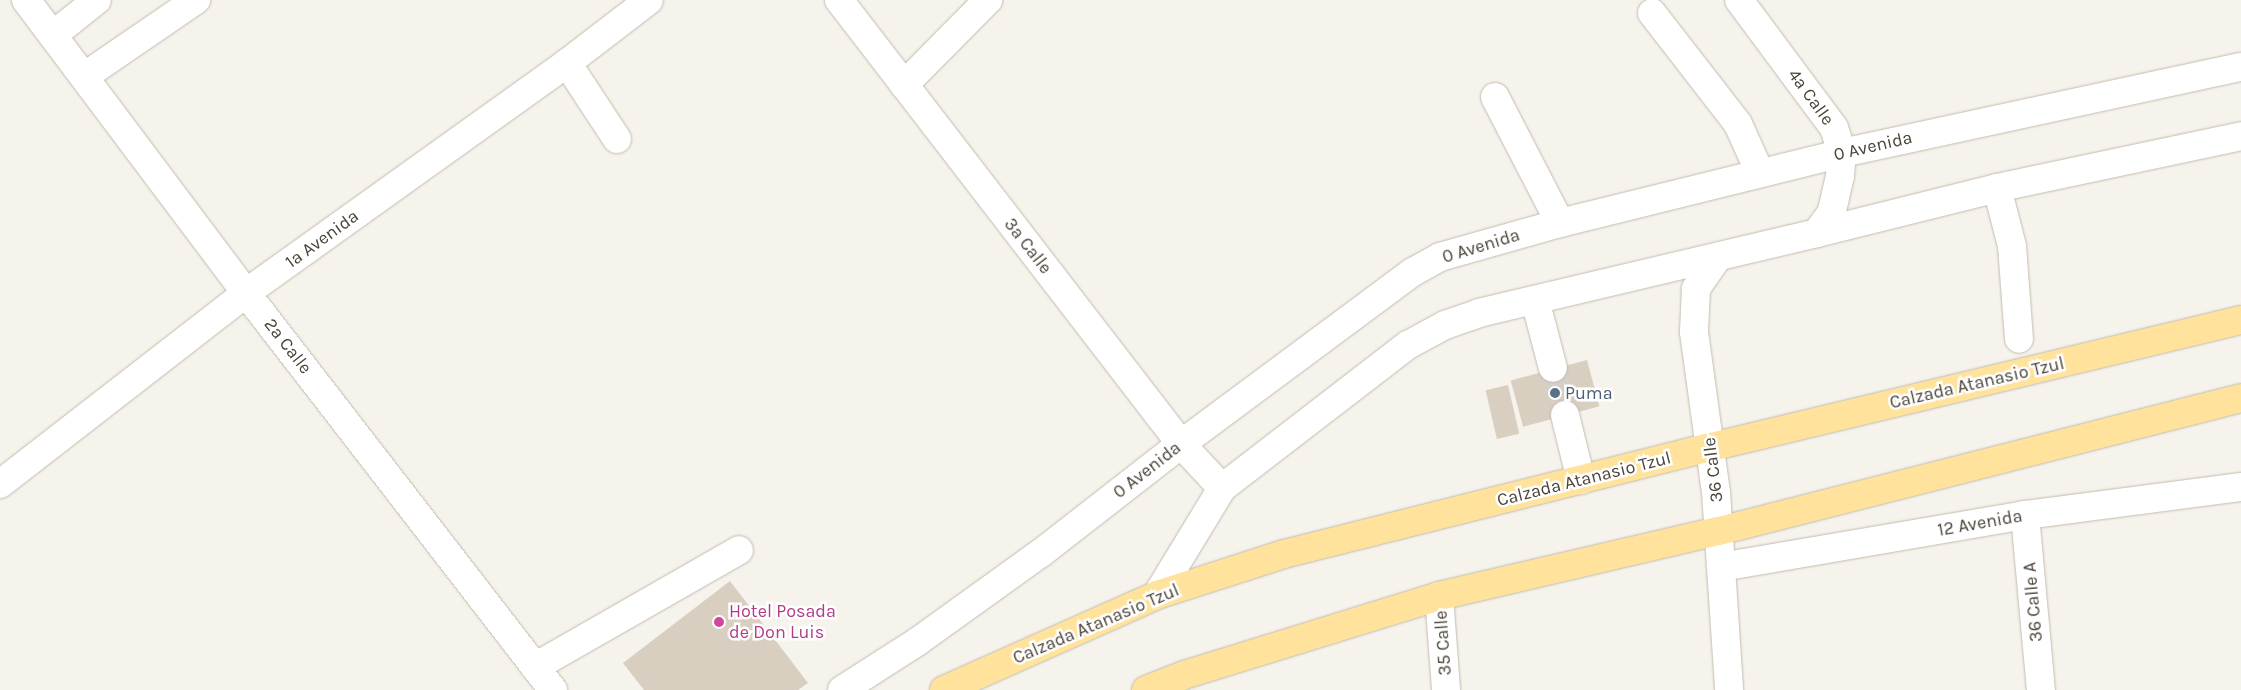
<!DOCTYPE html>
<html>
<head>
<meta charset="utf-8">
<style>
  body { margin:0 }
  #map { position:relative; width:2241px; height:690px; overflow:hidden; background:#f6f3ec; font-family:Karla,sans-serif }
  div>[style] { position:absolute }
  .building>* { inset:0; background:#d8cfc1; transform-origin:0 0 }
  .minor-tunnel>* { height:28px; margin-top:-14px; transform-origin:0; background:repeating-linear-gradient(90deg,#d4d0c8 0 28px,transparent 0 42px) }
  .roads { filter:drop-shadow(0 0 1px #c2bbae) drop-shadow(0 0 1px #c2bbae) }
  .minor>* { height:28px; margin:-14px; padding:0 14px; transform-origin:14px; border-radius:14px; background:#fff }
  .major>* { height:28px; margin:-14px; padding:0 14px; transform-origin:14px; border-radius:14px; background:#ffe39c }
  .dots>* { width:14px; height:14px; translate:-50% -50%; box-sizing:border-box; border:2px solid #fff; border-radius:50% }
  span { translate:-50% -50%; white-space:nowrap; text-align:center; line-height:1.15; -webkit-text-stroke:5px #fff; paint-order:stroke }
  .street-label { font-size:18px; color:#4b4439 }
  .service-label { font-size:18px; color:#4e5e75 }
  .left { translate:0 -50%; text-align:left }
  .hotel-label { font-size:18px; color:#b23c85 }
</style>
</head>
<body>
<div id="map">
  <div class="building">
    <div style="left:1587px;top:360px;width:48px;height:79px;rotate:75deg"></div>
    <div style="left:1508px;top:385px;width:50px;height:23px;rotate:77deg"></div>
    <div style="clip-path:polygon(730px 581px,808px 683px,798px 690px,644px 690px,623px 663px)"></div>
  </div>
  <div class="minor-tunnel">
    <div style="left:1553px;top:368px;width:49px;rotate:75.7deg"></div>
  </div>
  <div class="roads">
    <div class="minor">
      <div style="left:26px;top:0;width:366px;rotate:53.1deg"></div>
      <div style="left:246px;top:293px;width:502px;rotate:52.29deg"></div>
      <div style="left:839px;top:0;width:560px;rotate:52.39deg"></div>
      <div style="left:1181px;top:444px;width:60px;rotate:47deg"></div>
      <div style="left:1739px;top:0;width:159px;rotate:53.4deg"></div>
      <div style="left:1834px;top:128px;width:26px;rotate:72deg"></div>
      <div style="left:1842px;top:153px;width:23px;rotate:95deg"></div>
      <div style="left:1840px;top:176px;width:37px;rotate:103deg"></div>
      <div style="left:1832px;top:212px;width:26px;rotate:126deg"></div>
      <div style="left:1652px;top:13px;width:140px;rotate:52.2deg"></div>
      <div style="left:1738px;top:124px;width:54px;rotate:65.8deg"></div>
      <div style="left:53px;top:35px;width:56px;rotate:-38.5deg"></div>
      <div style="left:567px;top:63px;width:91px;rotate:56.7deg"></div>
      <div style="left:85px;top:76px;width:135px;rotate:-34.4deg"></div>
      <div style="left:904px;top:85px;width:120px;rotate:-45.3deg"></div>
      <div style="left:1495px;top:97px;width:142px;rotate:62.7deg"></div>
      <div style="left:1997px;top:188px;width:60px;rotate:75.5deg"></div>
      <div style="left:2012px;top:246px;width:93px;rotate:85.7deg"></div>
      <div style="left:1718px;top:257px;width:39px;rotate:125deg"></div>
      <div style="left:1696px;top:289px;width:43px;rotate:92.7deg"></div>
      <div style="left:1694px;top:332px;width:162px;rotate:82.2deg"></div>
      <div style="left:1716px;top:492px;width:198px;rotate:86.2deg"></div>
      <div style="left:1535px;top:300px;width:70px;rotate:75.2deg"></div>
      <div style="left:1565px;top:415px;width:67px;rotate:76.2deg"></div>
      <div style="left:0;top:484px;width:311px;rotate:-37.8deg"></div>
      <div style="left:246px;top:293px;width:395px;rotate:-35.6deg"></div>
      <div style="left:567px;top:63px;width:103px;rotate:-37.5deg"></div>
      <div style="left:2025px;top:515px;width:176px;rotate:84.8deg"></div>
      <div style="left:1721px;top:567px;width:308px;rotate:-9.7deg"></div>
      <div style="left:2025px;top:515px;width:218px;rotate:-7.4deg"></div>
      <div style="left:1157px;top:595px;width:125px;rotate:-58.7deg"></div>
      <div style="left:1222px;top:488px;width:235px;rotate:-37.6deg"></div>
      <div style="left:1408px;top:345px;width:42px;rotate:-28.4deg"></div>
      <div style="left:1445px;top:325px;width:36px;rotate:-19deg"></div>
      <div style="left:1479px;top:313px;width:347px;rotate:-13.3deg"></div>
      <div style="left:1817px;top:233px;width:186px;rotate:-14deg"></div>
      <div style="left:1997px;top:188px;width:249px;rotate:-12deg"></div>
      <div style="left:1439px;top:596px;width:94px;rotate:85.7deg"></div>
      <div style="left:535px;top:667px;width:235px;rotate:-29.8deg"></div>
      <div style="left:842px;top:690px;width:89px;rotate:-32.6deg"></div>
      <div style="left:917px;top:642px;width:153px;rotate:-35.7deg"></div>
      <div style="left:1041px;top:553px;width:177px;rotate:-37.9deg"></div>
      <div style="left:1181px;top:444px;width:289px;rotate:-36.6deg"></div>
      <div style="left:1413px;top:272px;width:31px;rotate:-29deg"></div>
      <div style="left:1440px;top:257px;width:125px;rotate:-15.8deg"></div>
      <div style="left:1560px;top:223px;width:291px;rotate:-13.9deg"></div>
      <div style="left:1842px;top:153px;width:408px;rotate:-12.2deg"></div>
    </div>
    <div class="major">
      <div style="left:944px;top:690px;width:233px;rotate:-24deg"></div>
      <div style="left:1157px;top:595px;width:133px;rotate:-17.9deg"></div>
      <div style="left:1284px;top:554px;width:440px;rotate:-14.1deg"></div>
      <div style="left:1711px;top:447px;width:545px;rotate:-13.48deg"></div>
      <div style="left:1146px;top:690px;width:41px;rotate:-21.5deg"></div>
      <div style="left:1184px;top:675px;width:267px;rotate:-17.2deg"></div>
      <div style="left:1439px;top:596px;width:287px;rotate:-13.1deg"></div>
      <div style="left:1719px;top:531px;width:539px;rotate:-14.29deg"></div>
    </div>
  </div>
  <div class="dots">
    <div style="left:1555px;top:393px;background:#5c6f8a"></div>
    <div style="left:719px;top:622px;background:#d1479c"></div>
  </div>
  <div class="street-label">
    <span style="left:1811px;top:97px;rotate:54deg">4a Calle</span>
    <span style="left:1873px;top:146px;rotate:-13deg">0 Avenida</span>
    <span style="left:322px;top:239px;rotate:-36deg">1a Avenida</span>
    <span style="left:1028px;top:246px;rotate:52deg">3a Calle</span>
    <span style="left:1481px;top:246px;rotate:-17deg">0 Avenida</span>
    <span style="left:288px;top:346px;rotate:52deg">2a Calle</span>
    <span style="left:1977px;top:383px;rotate:-13deg">Calzada Atanasio Tzul</span>
    <span style="left:1147px;top:470px;rotate:-38deg">0 Avenida</span>
    <span style="left:1713px;top:470px;rotate:-97deg">36 Calle</span>
    <span style="left:1584px;top:479px;rotate:-14deg">Calzada Atanasio Tzul</span>
    <span style="left:1980px;top:523px;rotate:-10deg">12 Avenida</span>
    <span style="left:2033px;top:602px;rotate:-95deg">36 Calle A</span>
    <span style="left:1096px;top:624px;rotate:-23deg">Calzada Atanasio Tzul</span>
    <span style="left:1443px;top:643px;rotate:-94deg">35 Calle</span>
  </div>
  <div class="service-label">
    <span class="left" style="left:1565px;top:393px">Puma</span>
  </div>
  <div class="hotel-label">
    <span class="left" style="left:729px;top:622px">Hotel Posada<br>de Don Luis</span>
  </div>
</div>
</body>
</html>
